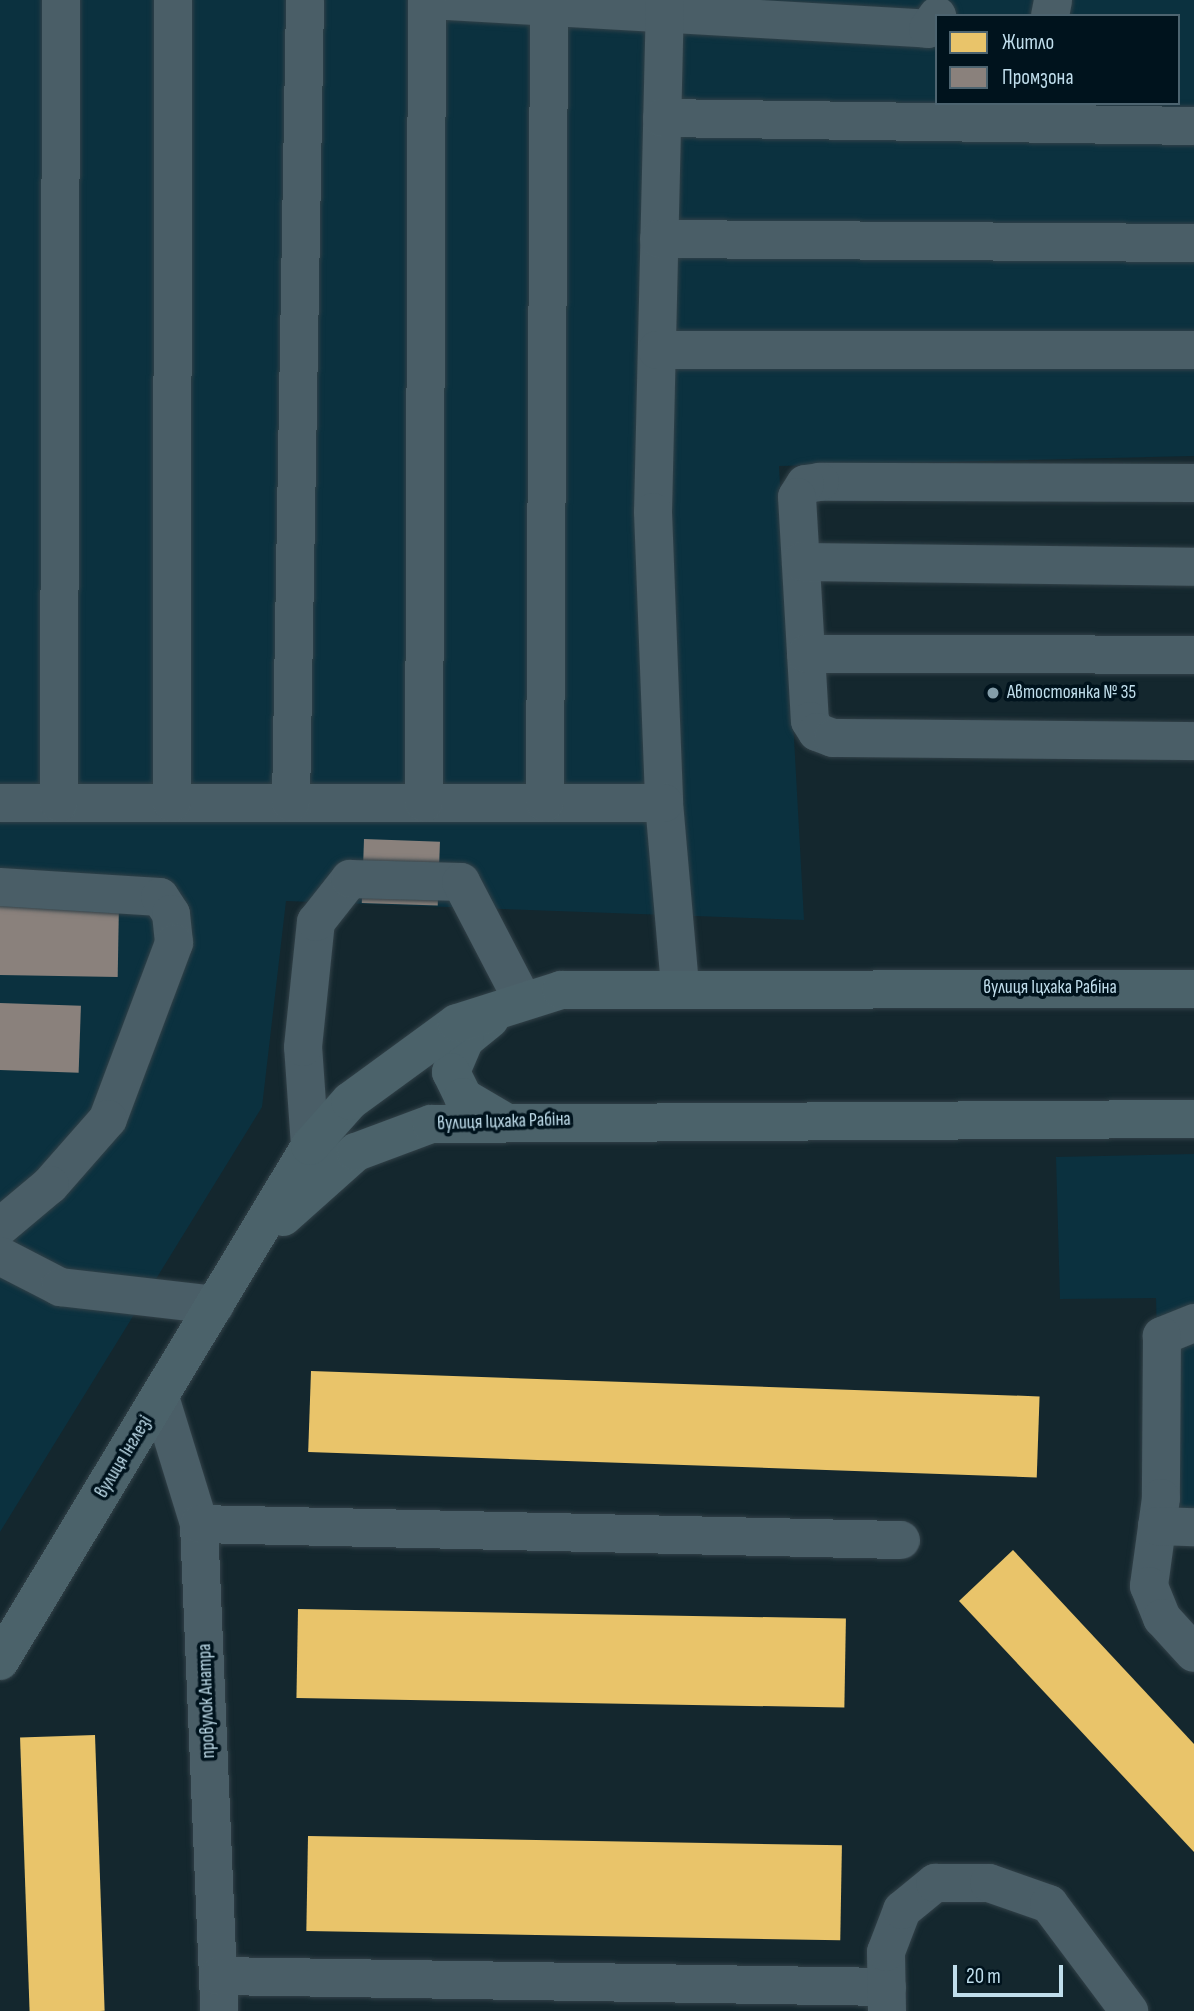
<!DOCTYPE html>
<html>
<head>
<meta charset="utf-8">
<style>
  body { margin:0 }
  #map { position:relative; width:1194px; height:2011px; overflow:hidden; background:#14272e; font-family:"Sofia Sans Condensed",sans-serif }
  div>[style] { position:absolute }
  .built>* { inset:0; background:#0b313f }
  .homes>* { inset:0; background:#e9c46a; transform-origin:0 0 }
  .industry>* { inset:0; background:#8a817c; transform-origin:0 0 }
  .roads { filter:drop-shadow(0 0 2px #324148) drop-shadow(0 0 2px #324148) }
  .minor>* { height:38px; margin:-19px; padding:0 19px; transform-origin:19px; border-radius:19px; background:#4a5e67 }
  .major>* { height:38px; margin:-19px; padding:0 19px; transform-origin:19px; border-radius:19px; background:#4b626a }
  .dots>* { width:19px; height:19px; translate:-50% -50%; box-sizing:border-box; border:4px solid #00131d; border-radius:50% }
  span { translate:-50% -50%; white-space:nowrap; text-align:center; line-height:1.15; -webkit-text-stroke:7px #00131d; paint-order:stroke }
  .poi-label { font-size:19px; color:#c0deec }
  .left { translate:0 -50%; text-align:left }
  .street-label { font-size:19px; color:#c0deec }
  .legend { position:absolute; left:935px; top:14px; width:245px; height:91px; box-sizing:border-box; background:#00131d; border:2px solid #4d6470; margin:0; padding:9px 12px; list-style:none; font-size:21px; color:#c0deec }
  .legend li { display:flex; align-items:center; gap:14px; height:35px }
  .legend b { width:35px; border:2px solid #4d6470 }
  .scale { position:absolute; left:953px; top:1965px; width:110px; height:32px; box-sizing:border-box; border:4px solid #c0deec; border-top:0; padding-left:9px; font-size:21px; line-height:24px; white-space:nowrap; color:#c0deec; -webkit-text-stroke:5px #00131d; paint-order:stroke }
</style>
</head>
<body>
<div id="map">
  <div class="built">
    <div style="clip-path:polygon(evenodd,0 0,1194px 0,1194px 456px,779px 466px,804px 920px,286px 901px,262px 1107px,0 1532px,0 0,937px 16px,1178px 16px,1178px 103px,937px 103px,937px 16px)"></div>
    <div style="clip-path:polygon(1194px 1154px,1194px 1528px,1162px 1528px,1156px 1298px,1060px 1299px,1056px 1157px)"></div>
  </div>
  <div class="homes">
    <div style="left:311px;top:1371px;width:729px;height:81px;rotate:2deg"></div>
    <div style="clip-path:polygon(1013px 1550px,1194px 1744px,1194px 1852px,959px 1601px)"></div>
    <div style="left:298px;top:1609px;width:548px;height:89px;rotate:1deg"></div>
    <div style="left:95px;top:1735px;width:276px;height:75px;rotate:88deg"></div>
    <div style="left:308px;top:1836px;width:534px;height:95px;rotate:1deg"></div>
  </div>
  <div class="industry">
    <div style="left:364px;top:839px;width:76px;height:64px;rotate:2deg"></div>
    <div style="left:0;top:901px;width:119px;height:74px;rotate:1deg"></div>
    <div style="left:0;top:1003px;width:81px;height:67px;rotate:2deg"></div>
  </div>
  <div class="roads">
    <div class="minor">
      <div style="left:430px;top:0;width:499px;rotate:3.3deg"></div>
      <div style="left:928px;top:29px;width:16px;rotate:-55deg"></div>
      <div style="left:665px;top:0;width:512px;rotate:91.34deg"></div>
      <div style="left:653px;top:512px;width:291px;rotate:87.8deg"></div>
      <div style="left:664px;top:803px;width:184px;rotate:85deg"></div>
      <div style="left:1050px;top:16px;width:16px;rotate:-79deg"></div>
      <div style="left:662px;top:118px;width:532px;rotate:0.86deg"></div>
      <div style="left:659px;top:239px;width:535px;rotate:0.43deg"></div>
      <div style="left:657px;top:350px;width:537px"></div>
      <div style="left:1194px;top:483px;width:374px;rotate:-179.8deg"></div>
      <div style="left:820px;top:482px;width:15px;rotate:172deg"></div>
      <div style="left:805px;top:484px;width:15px;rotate:122deg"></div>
      <div style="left:797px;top:497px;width:224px;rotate:86.7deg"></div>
      <div style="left:810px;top:721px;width:13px;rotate:58deg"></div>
      <div style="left:817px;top:732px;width:17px;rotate:21deg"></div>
      <div style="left:833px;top:738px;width:361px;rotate:0.5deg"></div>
      <div style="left:801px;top:562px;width:393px;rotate:0.7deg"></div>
      <div style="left:806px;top:654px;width:388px;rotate:0.1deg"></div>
      <div style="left:0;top:803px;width:664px"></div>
      <div style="left:59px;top:803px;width:803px;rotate:-89.86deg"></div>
      <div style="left:172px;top:803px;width:803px;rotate:-89.93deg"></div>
      <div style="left:291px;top:803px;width:803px;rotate:-89deg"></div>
      <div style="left:424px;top:803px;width:803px;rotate:-89.79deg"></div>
      <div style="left:545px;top:803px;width:803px;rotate:-89.71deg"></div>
      <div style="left:0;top:887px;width:160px;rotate:3.6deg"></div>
      <div style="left:160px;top:897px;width:20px;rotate:57deg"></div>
      <div style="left:171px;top:914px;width:29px;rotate:84deg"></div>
      <div style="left:174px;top:943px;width:188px;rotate:110.6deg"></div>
      <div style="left:108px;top:1119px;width:88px;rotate:131.3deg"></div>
      <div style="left:50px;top:1185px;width:65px;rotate:140deg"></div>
      <div style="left:310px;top:1146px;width:99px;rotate:-94deg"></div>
      <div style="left:303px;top:1047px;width:126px;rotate:-84.1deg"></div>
      <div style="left:316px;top:922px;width:55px;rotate:-51.7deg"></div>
      <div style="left:350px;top:879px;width:111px;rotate:1.5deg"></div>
      <div style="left:461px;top:882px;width:132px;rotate:62.5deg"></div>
      <div style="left:0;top:1256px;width:68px;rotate:27.3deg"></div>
      <div style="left:60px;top:1287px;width:156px;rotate:6.6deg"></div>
      <div style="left:1194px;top:1323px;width:35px;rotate:158deg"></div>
      <div style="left:1162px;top:1336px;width:162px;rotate:90.4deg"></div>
      <div style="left:1161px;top:1498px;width:89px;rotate:97.8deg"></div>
      <div style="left:1149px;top:1586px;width:35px;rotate:68deg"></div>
      <div style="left:1162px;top:1618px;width:47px;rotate:47.6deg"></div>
      <div style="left:160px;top:1397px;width:133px;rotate:72.9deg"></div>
      <div style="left:199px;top:1524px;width:487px;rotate:87.6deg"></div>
      <div style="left:199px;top:1524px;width:702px;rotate:1.31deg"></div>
      <div style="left:1157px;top:1526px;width:37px;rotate:2deg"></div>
      <div style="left:218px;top:1976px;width:669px;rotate:0.94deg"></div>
      <div style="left:887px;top:2011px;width:59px;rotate:-91deg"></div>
      <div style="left:886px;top:1952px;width:45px;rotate:-69.1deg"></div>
      <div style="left:902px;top:1910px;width:43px;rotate:-39.3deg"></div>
      <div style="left:935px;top:1883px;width:54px"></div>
      <div style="left:989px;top:1883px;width:64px;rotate:19.3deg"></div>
      <div style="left:1049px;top:1904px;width:134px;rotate:53.2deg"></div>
    </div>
    <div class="major">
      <div style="left:490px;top:1019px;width:32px;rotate:141deg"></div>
      <div style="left:465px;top:1039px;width:36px;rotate:113deg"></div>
      <div style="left:451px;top:1072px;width:28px;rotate:64deg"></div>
      <div style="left:463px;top:1097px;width:45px;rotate:30.5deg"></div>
      <div style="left:283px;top:1217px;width:98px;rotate:-41.7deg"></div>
      <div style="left:356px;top:1152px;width:80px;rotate:-20.5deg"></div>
      <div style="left:431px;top:1124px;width:763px;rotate:-0.38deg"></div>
      <div style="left:0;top:1661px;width:601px;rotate:-58.95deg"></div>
      <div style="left:310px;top:1146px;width:60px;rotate:-48.4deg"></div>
      <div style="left:350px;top:1101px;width:132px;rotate:-36.1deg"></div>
      <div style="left:457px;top:1023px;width:109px;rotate:-17.6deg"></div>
      <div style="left:561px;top:990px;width:633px;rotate:-0.09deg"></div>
    </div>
  </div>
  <div class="dots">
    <div style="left:993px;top:693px;background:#849eaa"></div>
  </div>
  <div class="poi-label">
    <span class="left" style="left:1007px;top:693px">Автостоянка № 35</span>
  </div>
  <div class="street-label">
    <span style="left:1050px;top:988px">вулиця Іцхака Рабіна</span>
    <span style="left:504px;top:1122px;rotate:-2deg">вулиця Іцхака Рабіна</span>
    <span style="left:124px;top:1457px;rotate:-59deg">вулиця Інглезі</span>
    <span style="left:207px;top:1701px;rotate:-92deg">провулок Анатра</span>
  </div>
  <ul class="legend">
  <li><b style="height:19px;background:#e9c46a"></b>Житло</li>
  <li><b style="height:19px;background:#8a817c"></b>Промзона</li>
  </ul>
  <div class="scale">20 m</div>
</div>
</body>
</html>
